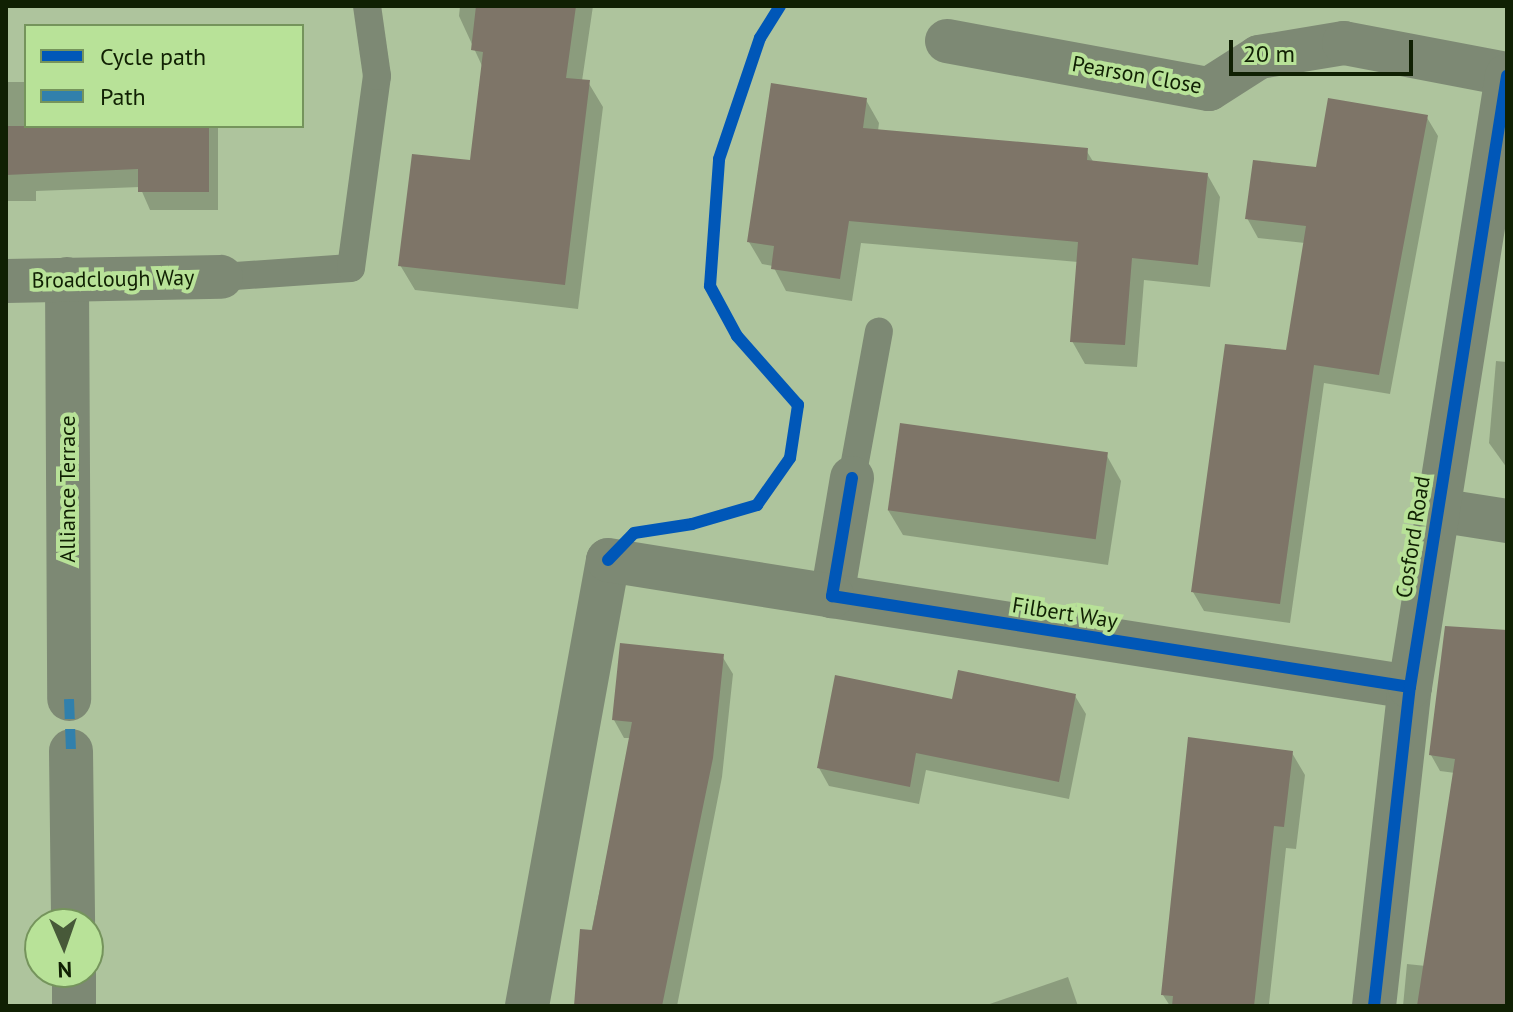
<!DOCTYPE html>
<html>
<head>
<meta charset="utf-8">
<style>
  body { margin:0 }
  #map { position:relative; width:1513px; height:1012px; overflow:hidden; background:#aec49d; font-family:"PT Sans",sans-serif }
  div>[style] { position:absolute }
  .shadow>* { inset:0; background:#0003; transform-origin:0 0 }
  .building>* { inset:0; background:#7e7568; transform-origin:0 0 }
  .service>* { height:28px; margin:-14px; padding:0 14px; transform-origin:14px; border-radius:14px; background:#7d8974 }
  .minor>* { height:44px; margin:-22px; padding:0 22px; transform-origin:22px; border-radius:22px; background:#7d8974 }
  .quiet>* { height:10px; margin-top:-5px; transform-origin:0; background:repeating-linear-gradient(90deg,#3180ac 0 20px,transparent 0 30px) }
  .cycleway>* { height:12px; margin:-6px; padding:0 6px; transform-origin:6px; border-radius:6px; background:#0057b8 }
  span { translate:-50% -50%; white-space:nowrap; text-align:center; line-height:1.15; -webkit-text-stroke:8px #b8e298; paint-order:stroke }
  .street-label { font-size:22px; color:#102003 }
  .frame { position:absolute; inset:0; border:8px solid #102003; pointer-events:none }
  .legend { position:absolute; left:24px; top:24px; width:280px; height:104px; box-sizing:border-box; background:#b8e298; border:2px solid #75945c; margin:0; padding:10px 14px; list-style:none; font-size:24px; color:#102003 }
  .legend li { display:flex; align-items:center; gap:16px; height:40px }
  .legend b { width:40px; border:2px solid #75945c }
  .north { position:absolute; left:24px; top:908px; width:80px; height:80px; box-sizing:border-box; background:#b8e298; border:2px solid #75945c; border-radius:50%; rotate:178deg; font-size:22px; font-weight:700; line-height:32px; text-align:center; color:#102003 }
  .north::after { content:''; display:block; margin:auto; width:28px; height:36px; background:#475939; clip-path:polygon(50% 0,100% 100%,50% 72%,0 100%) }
  .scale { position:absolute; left:1229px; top:40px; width:184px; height:36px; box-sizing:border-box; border:4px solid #102003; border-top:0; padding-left:10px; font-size:24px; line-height:28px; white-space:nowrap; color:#102003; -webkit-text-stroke:6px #b8e298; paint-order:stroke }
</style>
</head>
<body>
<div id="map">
  <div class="shadow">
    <div style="clip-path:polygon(460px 6px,593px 6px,582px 81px,588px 82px,603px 107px,578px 309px,415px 290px,400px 265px,472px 163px,483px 68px,459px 16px)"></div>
    <div style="clip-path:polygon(6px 82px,26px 82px,26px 126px,218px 126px,218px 210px,150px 210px,140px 187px,36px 191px,36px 201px,6px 201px)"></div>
    <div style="clip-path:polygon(866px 100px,879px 123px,878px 131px,1086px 150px,1094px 163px,1207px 174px,1220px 197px,1210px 287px,1144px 280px,1137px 367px,1085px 364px,1072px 341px,1078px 262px,861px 243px,852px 301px,786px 291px,773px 266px,762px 264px,749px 242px)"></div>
    <div style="clip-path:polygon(1426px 116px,1438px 136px,1390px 394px,1324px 383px,1290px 623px,1204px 611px,1193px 592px,1288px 352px,1305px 243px,1258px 238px,1247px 218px,1318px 170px)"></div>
    <div style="clip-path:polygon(1496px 361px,1507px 362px,1507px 468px,1489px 443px)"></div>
    <div style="clip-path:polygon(1107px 456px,1121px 481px,1108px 565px,903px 535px,888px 510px)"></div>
    <div style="clip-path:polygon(1507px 632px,1507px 1006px,1403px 1006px,1407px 964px,1426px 966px,1455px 773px,1440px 771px,1431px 755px)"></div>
    <div style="clip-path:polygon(722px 656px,733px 674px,722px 777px,677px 1006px,576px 1006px,631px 738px,624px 738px,614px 720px)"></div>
    <div style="clip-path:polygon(1075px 696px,1086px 714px,1069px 799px,926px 770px,919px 804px,829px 786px,819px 768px,954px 701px)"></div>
    <div style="clip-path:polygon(1292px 753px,1305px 775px,1296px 849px,1286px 848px,1269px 1004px,1278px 1006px,1170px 1006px,1163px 995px)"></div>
    <div style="left:1068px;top:977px;width:31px;height:186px;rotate:71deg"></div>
  </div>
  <div class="building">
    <div style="clip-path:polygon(476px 6px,576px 6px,566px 78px,590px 80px,565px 285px,398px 266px,412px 154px,470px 160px,483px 52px,471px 50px)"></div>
    <div style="clip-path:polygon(771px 83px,867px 98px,863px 128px,1088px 148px,1087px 160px,1208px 173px,1198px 265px,1132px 258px,1125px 345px,1070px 342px,1078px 242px,849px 221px,840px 279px,771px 269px,774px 246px,747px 242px)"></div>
    <div style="clip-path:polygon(1328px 98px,1428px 115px,1379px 375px,1314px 365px,1280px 604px,1191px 592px,1225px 344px,1286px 350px,1306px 226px,1245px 219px,1253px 160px,1316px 167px)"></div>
    <div style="clip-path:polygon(6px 126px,209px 126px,209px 192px,138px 192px,138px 169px,6px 175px)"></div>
    <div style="left:900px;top:423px;width:210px;height:88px;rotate:8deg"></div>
    <div style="clip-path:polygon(1445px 626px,1507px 630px,1507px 1006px,1417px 1006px,1455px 759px,1429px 755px)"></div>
    <div style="clip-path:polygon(620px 643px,724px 654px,713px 758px,662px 1006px,574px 1006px,580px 929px,592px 930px,632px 722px,612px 720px)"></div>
    <div style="clip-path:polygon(958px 670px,1076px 694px,1059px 782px,916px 753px,910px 787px,817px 768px,835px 675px,952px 699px)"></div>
    <div style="clip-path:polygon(1188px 737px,1293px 751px,1284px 827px,1274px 826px,1254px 1006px,1172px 1006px,1173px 996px,1161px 995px)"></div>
  </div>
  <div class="service">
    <div style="left:221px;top:277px;width:130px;rotate:-4deg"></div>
    <div style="left:351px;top:268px;width:194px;rotate:-82.3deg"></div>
    <div style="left:377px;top:76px;width:71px;rotate:-98.1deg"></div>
    <div style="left:852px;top:478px;width:149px;rotate:-79.6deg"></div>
  </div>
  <div class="minor">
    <div style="left:947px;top:41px;width:266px;rotate:10.4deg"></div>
    <div style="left:1209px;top:89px;width:59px;rotate:-32.6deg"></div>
    <div style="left:1259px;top:57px;width:86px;rotate:-9.4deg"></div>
    <div style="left:1344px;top:43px;width:166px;rotate:10.8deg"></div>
    <div style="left:67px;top:279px;width:420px;rotate:89.7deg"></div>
    <div style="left:6px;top:281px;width:215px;rotate:-1.1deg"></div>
    <div style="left:852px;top:478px;width:120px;rotate:99.6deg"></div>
    <div style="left:832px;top:596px;width:585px;rotate:8.95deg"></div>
    <div style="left:1437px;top:510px;width:71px;rotate:8.9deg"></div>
    <div style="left:71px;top:751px;width:173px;rotate:89.3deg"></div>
    <div style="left:74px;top:972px;width:34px;rotate:90deg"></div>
    <div style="left:527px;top:1006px;width:453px;rotate:-79.7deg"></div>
    <div style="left:608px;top:560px;width:227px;rotate:9.1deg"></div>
    <div style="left:1374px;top:1006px;width:321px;rotate:-83.6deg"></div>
    <div style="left:1410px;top:687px;width:619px;rotate:-80.98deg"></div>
  </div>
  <div class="quiet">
    <div style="left:69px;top:699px;width:52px;rotate:87.8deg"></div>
  </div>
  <div class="cycleway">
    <div style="left:852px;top:478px;width:120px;rotate:99.6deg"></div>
    <div style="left:832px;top:596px;width:585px;rotate:8.95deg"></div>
    <div style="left:608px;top:560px;width:37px;rotate:-46deg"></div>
    <div style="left:634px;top:533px;width:59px;rotate:-8.8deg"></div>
    <div style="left:692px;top:524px;width:68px;rotate:-16.3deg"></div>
    <div style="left:757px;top:505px;width:57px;rotate:-54.9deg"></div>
    <div style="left:790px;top:458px;width:54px;rotate:-81.4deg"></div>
    <div style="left:798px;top:405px;width:92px;rotate:-131.5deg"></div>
    <div style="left:737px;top:336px;width:57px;rotate:-118.4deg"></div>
    <div style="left:710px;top:286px;width:127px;rotate:-85.9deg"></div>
    <div style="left:719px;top:159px;width:128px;rotate:-71.3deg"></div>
    <div style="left:760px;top:38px;width:38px;rotate:-58deg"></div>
    <div style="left:1374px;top:1006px;width:321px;rotate:-83.6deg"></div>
    <div style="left:1410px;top:687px;width:619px;rotate:-80.98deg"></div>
  </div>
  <div class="street-label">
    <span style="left:1137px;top:75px;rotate:10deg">Pearson Close</span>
    <span style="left:113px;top:279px;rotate:-1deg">Broadclough Way</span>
    <span style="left:68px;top:489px;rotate:-90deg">Alliance Terrace</span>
    <span style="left:1413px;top:537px;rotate:-81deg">Cosford Road</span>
    <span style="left:1065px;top:613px;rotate:9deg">Filbert Way</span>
  </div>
  <div class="frame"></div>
  <ul class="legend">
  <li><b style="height:10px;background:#0057b8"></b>Cycle path</li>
  <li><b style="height:10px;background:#3180ac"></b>Path</li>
  </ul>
  <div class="north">N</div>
  <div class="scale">20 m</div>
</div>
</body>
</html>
